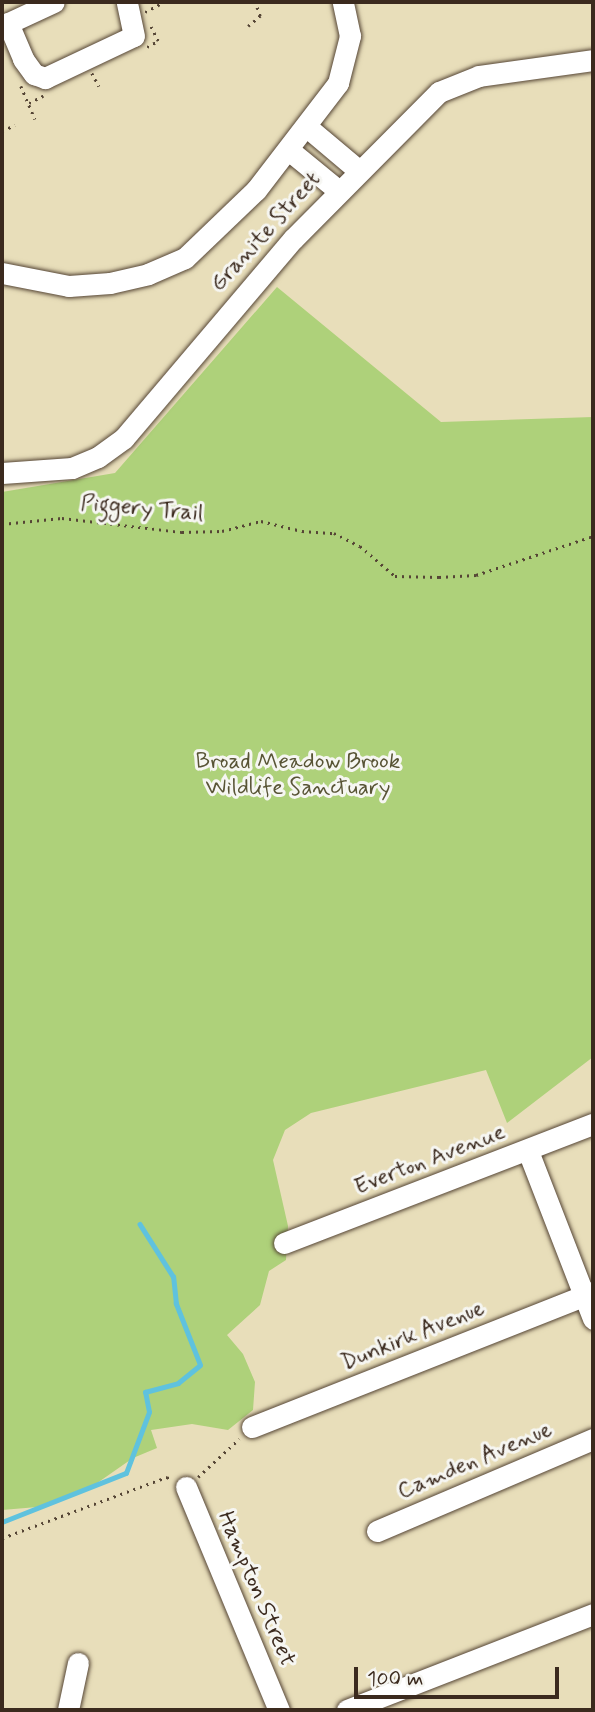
<!DOCTYPE html>
<html>
<head>
<meta charset="utf-8">
<style>
  body { margin:0 }
  #map { position:relative; width:595px; height:1712px; overflow:hidden; background:#e8deba; font-family:Mynerve,sans-serif }
  div>[style] { position:absolute }
  .green>* { inset:0; background:#aed17a }
  .stream>* { height:4.5px; margin:-2.25px; padding:0 2.25px; transform-origin:2.25px; border-radius:2.25px; background:#5fc2de }
  .path>* { height:2.5px; margin-top:-1.25px; transform-origin:0; background:repeating-linear-gradient(90deg,#554535 0 2px,transparent 0 7px) }
  .roads { filter:drop-shadow(0 0 2px #554535) drop-shadow(0 0 2px #554535) }
  .minor>* { height:21px; margin:-10.5px; padding:0 10.5px; transform-origin:10.5px; border-radius:10.5px; background:#fff }
  span { translate:-50% -50%; white-space:nowrap; text-align:center; line-height:1.15; -webkit-text-stroke:6px #f6f6f2; paint-order:stroke }
  .street-label { font-size:23px; color:#3b2a1e }
  .park-label { font-size:23px; color:#585435 }
  .frame { position:absolute; inset:0; border:4px solid #3b2a1e; pointer-events:none }
  .scale { position:absolute; left:354px; top:1667px; width:205px; height:32px; box-sizing:border-box; border:4px solid #3b2a1e; border-top:0; padding-left:9px; font-size:21px; line-height:24px; white-space:nowrap; color:#3b2a1e; -webkit-text-stroke:5px #f6f6f2; paint-order:stroke }
</style>
</head>
<body>
<div id="map">
  <div class="green">
    <div style="clip-path:polygon(277px 287px,441px 422px,593px 417px,593px 1057px,507px 1123px,486px 1070px,311px 1113px,285px 1130px,273px 1160px,288px 1226px,286px 1260px,269px 1271px,260px 1305px,227px 1335px,243px 1354px,255px 1382px,253px 1410px,228px 1430px,192px 1424px,151px 1430px,157px 1448px,133px 1458px,90px 1488px,49px 1506px,2px 1510px,2px 492px,115px 473px)"></div>
  </div>
  <div class="stream">
    <div style="left:2px;top:1522px;width:133px;rotate:-21.6deg"></div>
    <div style="left:126px;top:1473px;width:65px;rotate:-69.3deg"></div>
    <div style="left:149px;top:1412px;width:20px;rotate:-101deg"></div>
    <div style="left:145px;top:1392px;width:34px;rotate:-15deg"></div>
    <div style="left:178px;top:1383px;width:28px;rotate:-39deg"></div>
    <div style="left:200px;top:1365px;width:66px;rotate:-111.5deg"></div>
    <div style="left:176px;top:1304px;width:27px;rotate:-96deg"></div>
    <div style="left:173px;top:1277px;width:62px;rotate:-122.4deg"></div>
  </div>
  <div class="path">
    <div style="left:145px;top:12px;width:21px;rotate:-28deg"></div>
    <div style="left:248px;top:26px;width:16px;rotate:-40deg"></div>
    <div style="left:260px;top:16px;width:15px;rotate:-110deg"></div>
    <div style="left:147px;top:47px;width:13px;rotate:-29deg"></div>
    <div style="left:158px;top:41px;width:16px;rotate:-117deg"></div>
    <div style="left:92px;top:73px;width:15px;rotate:62deg"></div>
    <div style="left:21px;top:86px;width:36px;rotate:67deg"></div>
    <div style="left:29px;top:103px;width:16px;rotate:-27deg"></div>
    <div style="left:2px;top:131px;width:14px;rotate:-25deg"></div>
    <div style="left:2px;top:524px;width:60px;rotate:-5.7deg"></div>
    <div style="left:62px;top:518px;width:121px;rotate:6.7deg"></div>
    <div style="left:182px;top:532px;width:40px;rotate:-1.4deg"></div>
    <div style="left:222px;top:531px;width:40px;rotate:-14.4deg"></div>
    <div style="left:261px;top:521px;width:42px;rotate:13.7deg"></div>
    <div style="left:302px;top:531px;width:32px;rotate:4deg"></div>
    <div style="left:334px;top:533px;width:29px;rotate:27deg"></div>
    <div style="left:360px;top:546px;width:46px;rotate:40.6deg"></div>
    <div style="left:395px;top:576px;width:44px;rotate:1.3deg"></div>
    <div style="left:439px;top:577px;width:37px;rotate:-3deg"></div>
    <div style="left:476px;top:575px;width:123px;rotate:-18.4deg"></div>
    <div style="left:198px;top:1477px;width:56px;rotate:-42.8deg"></div>
    <div style="left:2px;top:1538px;width:176px;rotate:-20.3deg"></div>
    <div style="left:167px;top:1477px;width:6px;rotate:31deg"></div>
  </div>
  <div class="roads">
    <div class="minor">
      <div style="left:8px;top:23px;width:39px;rotate:67deg"></div>
      <div style="left:23px;top:59px;width:19px;rotate:54deg"></div>
      <div style="left:34px;top:74px;width:12px;rotate:20deg"></div>
      <div style="left:45px;top:78px;width:98px;rotate:-25.3deg"></div>
      <div style="left:134px;top:36px;width:35px;rotate:-102deg"></div>
      <div style="left:2px;top:26px;width:57px;rotate:-24.8deg"></div>
      <div style="left:307px;top:127px;width:67px;rotate:40.1deg"></div>
      <div style="left:290px;top:151px;width:63px;rotate:39.2deg"></div>
      <div style="left:2px;top:273px;width:68px;rotate:11deg"></div>
      <div style="left:69px;top:286px;width:41px;rotate:-4.2deg"></div>
      <div style="left:110px;top:283px;width:39px;rotate:-13deg"></div>
      <div style="left:148px;top:274px;width:40px;rotate:-23.4deg"></div>
      <div style="left:185px;top:258px;width:98px;rotate:-43.8deg"></div>
      <div style="left:256px;top:190px;width:135px;rotate:-52.5deg"></div>
      <div style="left:338px;top:83px;width:49px;rotate:-75.7deg"></div>
      <div style="left:350px;top:36px;width:35px;rotate:-102deg"></div>
      <div style="left:2px;top:473px;width:70px;rotate:-4.1deg"></div>
      <div style="left:72px;top:468px;width:28px;rotate:-23deg"></div>
      <div style="left:98px;top:457px;width:32px;rotate:-36deg"></div>
      <div style="left:124px;top:438px;width:261px;rotate:-49.7deg"></div>
      <div style="left:293px;top:239px;width:207px;rotate:-45.2deg"></div>
      <div style="left:439px;top:92px;width:43px;rotate:-21.8deg"></div>
      <div style="left:479px;top:76px;width:115px;rotate:-8deg"></div>
      <div style="left:528px;top:1151px;width:180px;rotate:68.8deg"></div>
      <div style="left:284px;top:1243px;width:331px;rotate:-21.1deg"></div>
      <div style="left:252px;top:1427px;width:367px;rotate:-21.6deg"></div>
      <div style="left:186px;top:1487px;width:242px;rotate:67.4deg"></div>
      <div style="left:377px;top:1531px;width:235px;rotate:-23.1deg"></div>
      <div style="left:68px;top:1710px;width:48px;rotate:-78deg"></div>
      <div style="left:347px;top:1710px;width:264px;rotate:-21.3deg"></div>
    </div>
  </div>
  <div class="street-label">
    <span style="left:266px;top:232px;rotate:-48deg">Granite Street</span>
    <span style="left:142px;top:509px;rotate:5deg">Piggery Trail</span>
    <span style="left:430px;top:1160px;rotate:-21deg">Everton Avenue</span>
    <span style="left:413px;top:1336px;rotate:-22deg">Dunkirk Avenue</span>
    <span style="left:475px;top:1461px;rotate:-23deg">Camden Avenue</span>
    <span style="left:256px;top:1589px;rotate:67deg">Hampton Street</span>
  </div>
  <div class="park-label">
    <span style="left:298px;top:775px">Broad Meadow Brook<br>Wildlife Sanctuary</span>
  </div>
  <div class="frame"></div>
  <div class="scale">100 m</div>
</div>
</body>
</html>
